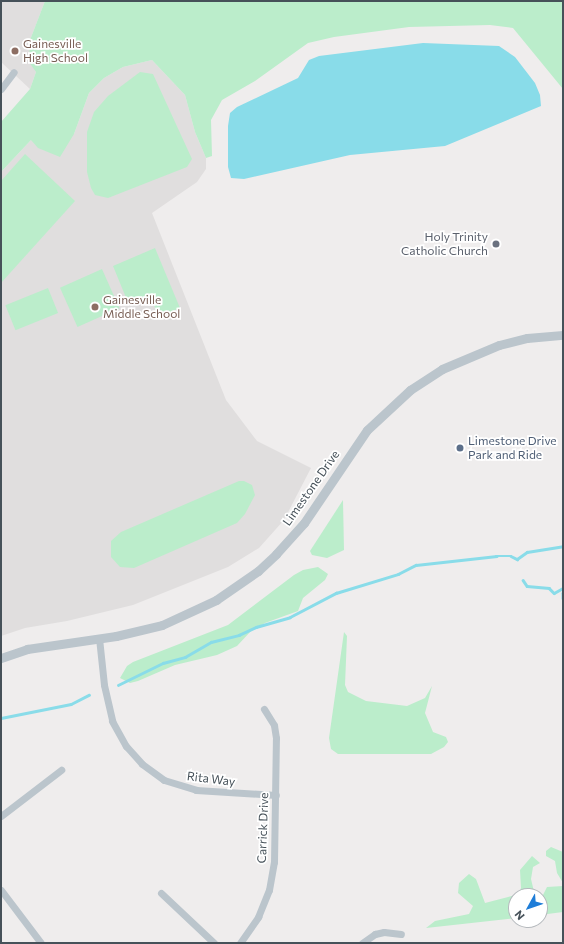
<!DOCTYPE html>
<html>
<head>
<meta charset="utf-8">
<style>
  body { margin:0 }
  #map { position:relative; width:564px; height:944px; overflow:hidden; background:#efeded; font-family:Commissioner,sans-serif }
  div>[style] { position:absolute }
  .education>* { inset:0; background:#e0dede }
  .green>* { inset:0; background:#bbedcb; transform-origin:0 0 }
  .water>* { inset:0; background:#89dce9 }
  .stream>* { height:2.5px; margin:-1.25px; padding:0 1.25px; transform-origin:1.25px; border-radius:1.25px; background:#89dce9 }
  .minor>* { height:7px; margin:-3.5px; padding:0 3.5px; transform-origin:3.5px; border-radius:3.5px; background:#bbc5cc }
  .tertiary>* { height:9px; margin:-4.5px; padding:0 4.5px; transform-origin:4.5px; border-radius:4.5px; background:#bbc5cc }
  .dots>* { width:11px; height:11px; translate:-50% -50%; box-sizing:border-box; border:2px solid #fff; border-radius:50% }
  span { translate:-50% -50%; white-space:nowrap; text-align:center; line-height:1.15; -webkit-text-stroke:3.5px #fff; paint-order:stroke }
  .education-label { font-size:12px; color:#785e54 }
  .left { translate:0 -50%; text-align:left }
  .worship-label { font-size:12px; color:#5b616d }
  .right { translate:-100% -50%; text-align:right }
  .service-label { font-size:12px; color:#4e5e75 }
  .street-label { font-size:12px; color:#465159 }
  .frame { position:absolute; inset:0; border:2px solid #465159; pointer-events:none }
  .north { position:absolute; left:508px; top:888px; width:40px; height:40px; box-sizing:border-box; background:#fff; border:1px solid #b5b9bd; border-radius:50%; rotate:230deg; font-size:11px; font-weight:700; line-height:16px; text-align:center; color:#465159 }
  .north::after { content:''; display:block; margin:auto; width:14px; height:18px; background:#1e7dd8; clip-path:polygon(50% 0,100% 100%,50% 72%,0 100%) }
</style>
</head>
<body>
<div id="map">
  <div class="education">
    <div style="clip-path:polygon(1px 1px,45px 1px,30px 40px,36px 72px,30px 89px,1px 62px)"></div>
    <div style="clip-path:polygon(152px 60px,185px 95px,195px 132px,206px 158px,206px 169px,197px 182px,152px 213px,226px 400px,257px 441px,311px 468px,284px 520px,259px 548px,228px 567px,133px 605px,67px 621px,25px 628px,1px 636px,1px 172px,31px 140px,74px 134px,89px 93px,104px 78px,123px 67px)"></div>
  </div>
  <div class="green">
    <div style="clip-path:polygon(45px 1px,563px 1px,563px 89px,513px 28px,490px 25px,409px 27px,334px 37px,308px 43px,255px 81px,222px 100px,211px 120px,212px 156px,206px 158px,195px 132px,185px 95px,152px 60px,123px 67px,104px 78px,89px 93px,74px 134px,60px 157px,38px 148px,31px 140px,1px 172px,1px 122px,30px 89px,36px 72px,29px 62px,30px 40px)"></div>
    <div style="clip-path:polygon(140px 72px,153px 74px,192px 159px,187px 167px,108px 198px,95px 195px,91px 188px,87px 172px,87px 132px,94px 112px,108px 96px)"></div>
    <div style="clip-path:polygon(25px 154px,75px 201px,1px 283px,1px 181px)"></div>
    <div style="clip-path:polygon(155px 248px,180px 308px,159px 317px,150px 296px,129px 305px,113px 266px)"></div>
    <div style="left:102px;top:269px;width:43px;height:46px;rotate:66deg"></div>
    <div style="left:48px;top:288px;width:27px;height:46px;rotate:68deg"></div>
    <div style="clip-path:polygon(239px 481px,244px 481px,252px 485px,255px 495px,245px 514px,237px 523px,134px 568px,120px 567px,111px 557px,111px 541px,121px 532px)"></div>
    <div style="clip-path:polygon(343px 500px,344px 550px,327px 558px,312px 555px,310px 551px)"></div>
    <div style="clip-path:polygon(318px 567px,328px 574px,325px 580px,303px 598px,298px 611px,265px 623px,251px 631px,237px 646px,217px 655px,175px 665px,138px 681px,130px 683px,120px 678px,127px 666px,133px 662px,228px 625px,294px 575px,303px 570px)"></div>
    <div style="clip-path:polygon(344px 632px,347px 636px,345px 685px,348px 692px,366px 701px,407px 706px,425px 698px,432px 686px,425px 713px,433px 732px,446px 737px,448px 742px,444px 747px,431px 754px,338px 754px,331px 749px,329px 738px)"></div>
    <div style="clip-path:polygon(551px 847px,563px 852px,563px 883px,557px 873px,555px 861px,546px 856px,546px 851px)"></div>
    <div style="clip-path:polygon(532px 856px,540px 863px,533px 867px,531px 879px,535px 896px,516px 896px,516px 918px,426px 928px,435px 921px,469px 914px,473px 906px,458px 893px,459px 883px,469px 874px,476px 879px,485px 903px,519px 894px,521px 888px,520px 870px)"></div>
    <div style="clip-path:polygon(563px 886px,563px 912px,540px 915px,540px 901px,547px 887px)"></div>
  </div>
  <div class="water">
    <div style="clip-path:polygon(423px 43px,499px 46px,515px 57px,535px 83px,540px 95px,541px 106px,445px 146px,350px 155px,244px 179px,231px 178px,228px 167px,228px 126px,230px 113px,237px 107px,298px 78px,309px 60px,319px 56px)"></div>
  </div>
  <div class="stream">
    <div style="left:523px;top:580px;width:7px;rotate:56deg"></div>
    <div style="left:527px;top:586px;width:22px;rotate:5deg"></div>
    <div style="left:549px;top:588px;width:7px;rotate:45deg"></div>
    <div style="left:554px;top:593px;width:10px;rotate:-29deg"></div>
    <div style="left:563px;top:593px;width:5px;rotate:90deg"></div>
    <div style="left:118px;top:685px;width:50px;rotate:-26.1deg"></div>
    <div style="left:163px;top:663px;width:23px;rotate:-15deg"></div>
    <div style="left:185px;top:657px;width:30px;rotate:-30deg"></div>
    <div style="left:211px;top:642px;width:29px;rotate:-14deg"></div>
    <div style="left:239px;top:635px;width:19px;rotate:-25deg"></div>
    <div style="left:256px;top:627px;width:35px;rotate:-16deg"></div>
    <div style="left:290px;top:617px;width:52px;rotate:-27.6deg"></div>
    <div style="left:336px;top:593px;width:65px;rotate:-17deg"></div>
    <div style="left:398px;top:574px;width:20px;rotate:-27deg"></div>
    <div style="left:416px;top:565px;width:81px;rotate:-6.4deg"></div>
    <div style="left:496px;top:556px;width:15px"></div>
    <div style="left:511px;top:556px;width:7px;rotate:27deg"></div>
    <div style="left:517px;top:559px;width:12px;rotate:-35deg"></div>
    <div style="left:527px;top:552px;width:36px;rotate:-9deg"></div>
    <div style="left:1px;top:718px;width:71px;rotate:-11.3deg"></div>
    <div style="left:71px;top:704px;width:20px;rotate:-27deg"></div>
  </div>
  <div class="minor">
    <div style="left:1px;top:89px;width:21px;rotate:-53deg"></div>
    <div style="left:99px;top:638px;width:47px;rotate:83.9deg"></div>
    <div style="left:104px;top:685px;width:37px;rotate:77deg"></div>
    <div style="left:112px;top:721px;width:29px;rotate:61deg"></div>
    <div style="left:126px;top:746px;width:24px;rotate:48deg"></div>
    <div style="left:142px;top:764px;width:27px;rotate:36deg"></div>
    <div style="left:164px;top:780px;width:34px;rotate:17deg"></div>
    <div style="left:196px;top:790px;width:80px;rotate:3.6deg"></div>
    <div style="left:1px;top:816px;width:76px;rotate:-37.5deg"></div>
    <div style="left:1px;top:890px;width:66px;rotate:53deg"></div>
    <div style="left:161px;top:893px;width:73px;rotate:43.3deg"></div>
    <div style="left:240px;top:943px;width:32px;rotate:-55deg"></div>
    <div style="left:258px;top:917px;width:29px;rotate:-68deg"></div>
    <div style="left:269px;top:890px;width:28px;rotate:-80deg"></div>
    <div style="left:274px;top:862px;width:124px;rotate:-89.1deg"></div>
    <div style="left:276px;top:738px;width:13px;rotate:-99deg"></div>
    <div style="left:274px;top:725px;width:19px;rotate:-122deg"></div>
    <div style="left:362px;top:943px;width:16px;rotate:-35deg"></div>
    <div style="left:375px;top:934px;width:9px;rotate:-13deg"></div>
    <div style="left:384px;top:932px;width:17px;rotate:7deg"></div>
  </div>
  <div class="tertiary">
    <div style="left:1px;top:658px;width:28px;rotate:-19deg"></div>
    <div style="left:27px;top:649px;width:90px;rotate:-8.3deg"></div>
    <div style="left:116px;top:636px;width:47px;rotate:-13.4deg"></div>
    <div style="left:162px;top:625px;width:60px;rotate:-24.8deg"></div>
    <div style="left:216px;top:600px;width:51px;rotate:-34.6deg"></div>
    <div style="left:258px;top:571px;width:25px;rotate:-43deg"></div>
    <div style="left:276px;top:554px;width:42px;rotate:-47.9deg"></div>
    <div style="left:304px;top:523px;width:112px;rotate:-55.9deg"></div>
    <div style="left:367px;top:430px;width:59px;rotate:-42.9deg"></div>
    <div style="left:410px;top:390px;width:38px;rotate:-33deg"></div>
    <div style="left:442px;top:369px;width:62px;rotate:-22.8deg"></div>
    <div style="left:499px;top:345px;width:29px;rotate:-14deg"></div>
    <div style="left:527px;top:338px;width:36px;rotate:-5deg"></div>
  </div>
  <div class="dots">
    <div style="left:15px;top:51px;background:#8d6e63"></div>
    <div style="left:496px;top:244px;background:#6b7280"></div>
    <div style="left:95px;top:307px;background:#8d6e63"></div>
    <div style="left:460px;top:448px;background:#5c6f8a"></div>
  </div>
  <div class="education-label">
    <span class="left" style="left:23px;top:51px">Gainesville<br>High School</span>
    <span class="left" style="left:103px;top:307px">Gainesville<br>Middle School</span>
  </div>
  <div class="worship-label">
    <span class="right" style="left:488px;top:244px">Holy Trinity<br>Catholic Church</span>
  </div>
  <div class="service-label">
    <span class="left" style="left:468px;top:448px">Limestone Drive<br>Park and Ride</span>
  </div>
  <div class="street-label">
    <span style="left:311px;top:488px;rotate:-55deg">Limestone Drive</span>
    <span style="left:211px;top:779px;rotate:7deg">Rita Way</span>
    <span style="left:263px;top:828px;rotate:-88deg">Carrick Drive</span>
  </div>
  <div class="frame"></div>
  <div class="north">N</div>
</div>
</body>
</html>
